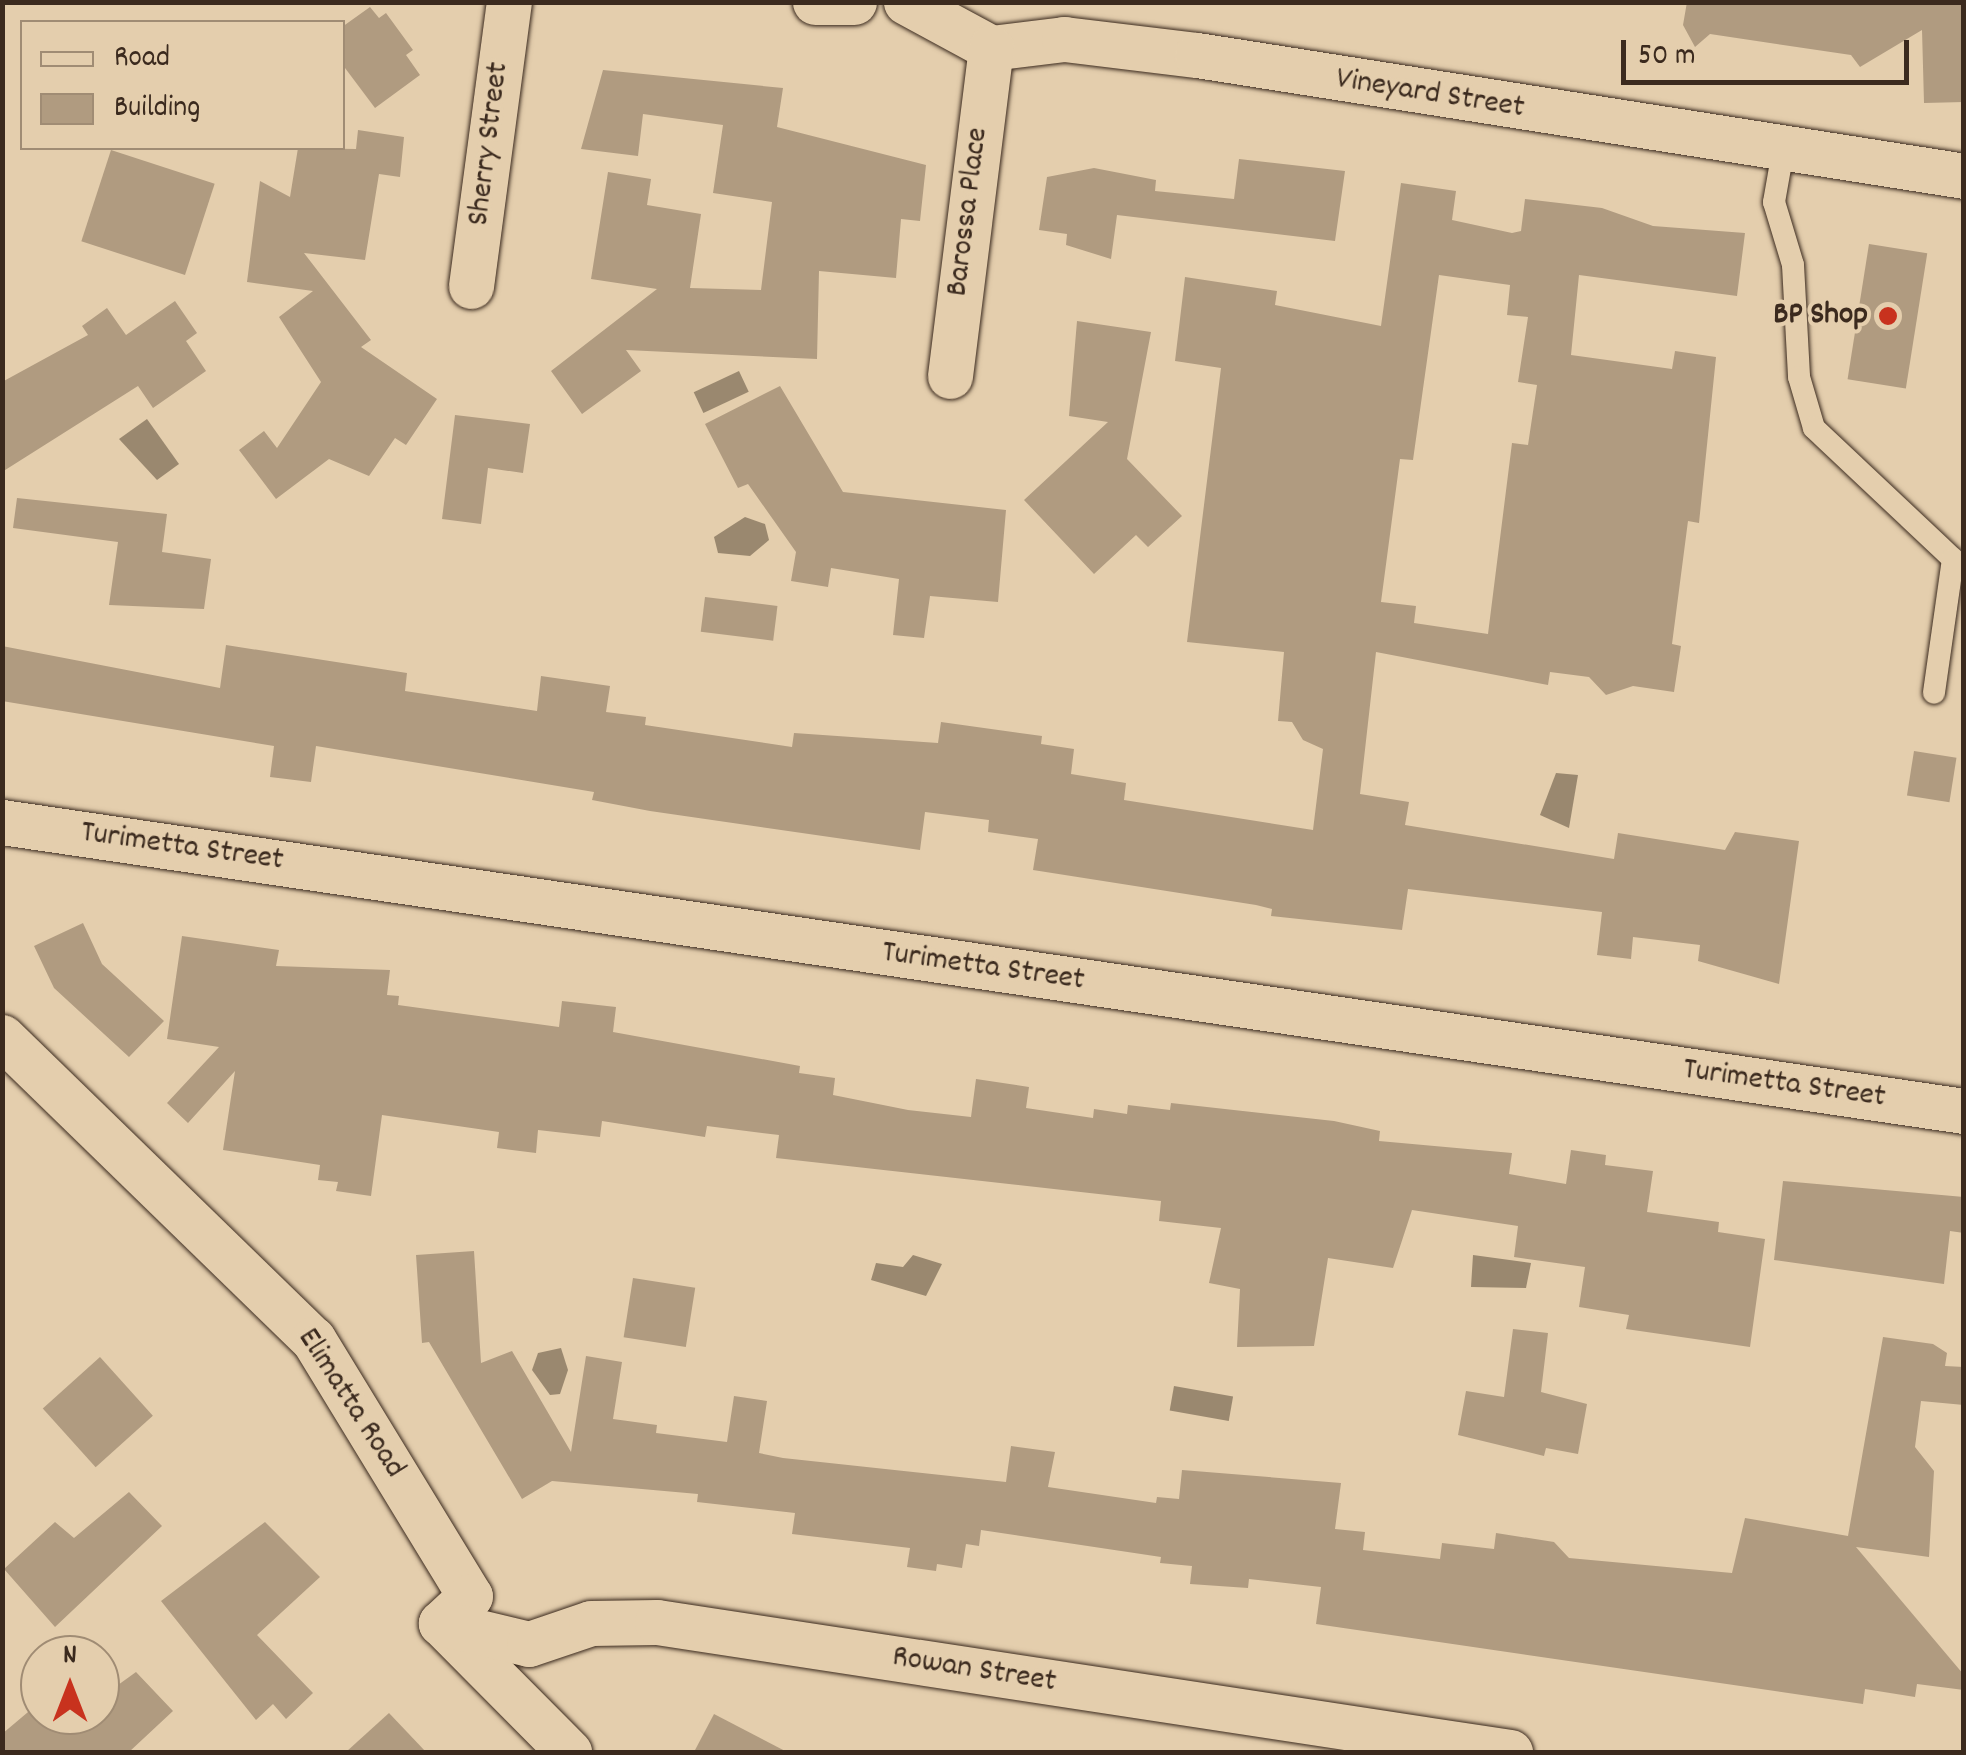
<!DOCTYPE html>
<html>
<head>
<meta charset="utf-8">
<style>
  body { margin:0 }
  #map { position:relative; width:1966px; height:1755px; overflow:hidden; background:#e4cead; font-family:Dekko,sans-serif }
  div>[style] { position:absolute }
  .water>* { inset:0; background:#9a886f; transform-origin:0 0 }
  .building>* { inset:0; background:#b09b80; transform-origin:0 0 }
  .roads { filter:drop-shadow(0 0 2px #3b2a1e) drop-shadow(0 0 2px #3b2a1e) }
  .lane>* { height:22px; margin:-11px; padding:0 11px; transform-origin:11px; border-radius:11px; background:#e4cead }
  .street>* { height:45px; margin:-22.5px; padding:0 22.5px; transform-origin:22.5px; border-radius:22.5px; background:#e4cead }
  .dots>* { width:28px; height:28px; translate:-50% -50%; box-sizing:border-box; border:5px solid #e4cead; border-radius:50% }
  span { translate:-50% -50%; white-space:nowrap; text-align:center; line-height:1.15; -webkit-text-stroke:8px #e4cead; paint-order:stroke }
  .street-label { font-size:32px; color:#3b2a1e }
  .poi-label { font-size:32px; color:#3b2a1e; font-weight:700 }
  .right { translate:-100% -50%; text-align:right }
  .frame { position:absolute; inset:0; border:5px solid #3b2a1e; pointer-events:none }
  .legend { position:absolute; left:20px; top:20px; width:325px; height:130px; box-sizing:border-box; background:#e4cead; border:2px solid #a08c74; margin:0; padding:12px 18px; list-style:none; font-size:30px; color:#3b2a1e }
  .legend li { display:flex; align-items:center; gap:20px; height:50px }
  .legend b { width:50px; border:2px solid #a08c74 }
  .north { position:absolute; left:20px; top:1635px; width:100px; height:100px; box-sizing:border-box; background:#e4cead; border:2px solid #a08c74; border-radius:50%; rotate:0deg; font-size:28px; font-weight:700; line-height:40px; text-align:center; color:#3b2a1e }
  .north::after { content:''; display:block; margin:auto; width:35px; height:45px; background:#c8321e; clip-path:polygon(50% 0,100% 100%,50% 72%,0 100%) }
  .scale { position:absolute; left:1621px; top:40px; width:288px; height:45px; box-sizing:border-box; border:5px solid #3b2a1e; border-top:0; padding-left:12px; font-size:30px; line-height:35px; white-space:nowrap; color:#3b2a1e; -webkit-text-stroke:8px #e4cead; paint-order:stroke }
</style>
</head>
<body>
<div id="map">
  <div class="water">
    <div style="left:739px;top:371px;width:23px;height:50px;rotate:65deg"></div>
    <div style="clip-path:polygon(147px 419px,179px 464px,157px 480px,119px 439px)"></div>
    <div style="clip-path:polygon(745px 517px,765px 524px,769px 540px,750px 556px,718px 553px,714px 537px)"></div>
    <div style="clip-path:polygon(1556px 773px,1578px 775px,1569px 828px,1540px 815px)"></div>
    <div style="clip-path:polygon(913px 1255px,942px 1264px,926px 1296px,871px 1280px,876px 1263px,903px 1267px)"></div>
    <div style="clip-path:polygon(1473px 1255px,1531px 1263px,1526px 1288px,1471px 1287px)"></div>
    <div style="clip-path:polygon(561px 1348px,568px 1370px,560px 1394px,550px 1395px,532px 1370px,538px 1353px)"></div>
    <div style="left:1174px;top:1386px;width:60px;height:25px;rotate:10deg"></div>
  </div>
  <div class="building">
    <div style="clip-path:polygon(1687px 2px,1964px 2px,1964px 102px,1924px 103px,1922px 30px,1860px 67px,1851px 55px,1710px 34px,1695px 47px,1683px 25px)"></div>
    <div style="clip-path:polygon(370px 7px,379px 18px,386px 13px,413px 50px,406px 55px,420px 75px,375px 108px,342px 64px,342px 27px)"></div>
    <div style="clip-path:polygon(603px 70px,783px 88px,777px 127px,926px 165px,920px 221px,901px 219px,896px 278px,819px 271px,817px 359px,626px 350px,641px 371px,582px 414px,551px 371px,657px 289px,591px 279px,608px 172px,651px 179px,647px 205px,701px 214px,690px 288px,761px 290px,772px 202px,713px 193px,723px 125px,643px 114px,638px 156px,581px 149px)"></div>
    <div style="clip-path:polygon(358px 130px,404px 137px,400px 177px,379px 174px,365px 260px,304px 253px,371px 340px,361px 347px,437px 399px,406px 445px,395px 438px,369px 476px,329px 459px,276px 499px,239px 450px,264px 431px,277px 448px,321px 382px,279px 317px,313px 291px,247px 282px,260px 181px,290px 197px,298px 148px,356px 149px)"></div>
    <div style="left:111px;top:150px;width:109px;height:96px;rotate:18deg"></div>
    <div style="clip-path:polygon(1239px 159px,1345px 171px,1335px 241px,1117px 215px,1111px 259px,1066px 245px,1067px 234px,1039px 230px,1047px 177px,1094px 168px,1156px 180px,1155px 191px,1234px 199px)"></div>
    <div style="clip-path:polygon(evenodd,1401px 183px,1456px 191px,1452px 220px,1512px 233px,1521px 231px,1525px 199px,1602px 208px,1653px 226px,1745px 233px,1737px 296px,1579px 275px,1571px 355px,1672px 369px,1675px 351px,1716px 357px,1699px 523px,1688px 521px,1672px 644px,1681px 646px,1674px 692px,1633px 686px,1606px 695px,1589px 677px,1550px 672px,1548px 685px,1376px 652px,1360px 794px,1409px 802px,1405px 825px,1614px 859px,1618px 833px,1725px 850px,1735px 832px,1799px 841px,1779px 984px,1698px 961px,1700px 945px,1633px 937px,1631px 959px,1597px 955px,1602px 912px,1408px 889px,1402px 930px,1271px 916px,1272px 909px,1256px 905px,1033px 870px,1038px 839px,988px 832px,989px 820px,925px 812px,920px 850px,650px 811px,592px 800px,594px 792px,316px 746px,311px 782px,270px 777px,274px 746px,2px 701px,2px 646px,220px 688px,226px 645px,407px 673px,405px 691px,537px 711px,541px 676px,610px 686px,606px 712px,646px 717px,645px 725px,792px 747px,794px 733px,938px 743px,941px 722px,1042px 736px,1041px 744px,1074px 749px,1071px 774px,1126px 783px,1124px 800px,1313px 830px,1323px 749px,1303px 740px,1292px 722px,1278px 721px,1284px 652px,1187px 642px,1221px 368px,1175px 361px,1185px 277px,1277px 291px,1275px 305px,1381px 326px,1401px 183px,1439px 275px,1510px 285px,1507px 315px,1528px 317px,1518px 382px,1537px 385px,1528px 445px,1512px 443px,1488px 634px,1414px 623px,1416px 606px,1381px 602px,1400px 459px,1413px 460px,1439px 275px)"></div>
    <div style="left:1869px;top:244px;width:59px;height:137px;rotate:9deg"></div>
    <div style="clip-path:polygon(175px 301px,197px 333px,186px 341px,206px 371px,153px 408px,138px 386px,2px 472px,2px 382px,88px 335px,82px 326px,107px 308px,126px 335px)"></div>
    <div style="clip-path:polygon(1077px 321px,1151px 332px,1127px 459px,1182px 516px,1148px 547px,1136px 535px,1094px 574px,1024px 500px,1108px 422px,1069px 416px)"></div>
    <div style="clip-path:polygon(780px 386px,843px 492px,1006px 510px,998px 602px,930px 596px,924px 638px,893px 635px,899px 579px,831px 568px,828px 587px,791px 581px,796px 552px,748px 484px,738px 488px,705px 424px)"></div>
    <div style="clip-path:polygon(455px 415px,530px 424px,523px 473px,488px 468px,481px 524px,442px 519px)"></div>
    <div style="clip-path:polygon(17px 498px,167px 514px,162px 552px,211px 559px,204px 609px,109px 605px,118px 542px,13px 528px)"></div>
    <div style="left:705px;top:597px;width:73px;height:35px;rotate:7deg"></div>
    <div style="left:1914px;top:751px;width:43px;height:45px;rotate:9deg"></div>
    <div style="clip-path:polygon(83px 923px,102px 964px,164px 1021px,129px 1057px,54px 988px,34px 946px)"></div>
    <div style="clip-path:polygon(182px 936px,279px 950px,276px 966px,390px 970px,387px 995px,399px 996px,398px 1005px,559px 1027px,562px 1001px,616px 1007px,613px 1032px,800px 1066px,799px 1073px,835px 1078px,833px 1095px,908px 1110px,971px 1117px,976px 1079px,1029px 1087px,1026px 1108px,1093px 1118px,1094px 1109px,1127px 1114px,1128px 1105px,1170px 1110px,1171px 1103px,1334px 1121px,1380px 1131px,1379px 1141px,1512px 1153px,1509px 1174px,1566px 1184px,1571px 1150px,1606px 1155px,1605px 1165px,1653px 1171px,1647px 1212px,1719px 1222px,1718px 1232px,1765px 1239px,1750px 1347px,1626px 1329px,1629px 1315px,1579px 1307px,1585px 1267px,1514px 1257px,1518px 1226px,1412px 1210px,1393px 1268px,1328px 1258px,1314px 1346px,1237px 1347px,1240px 1289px,1209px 1283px,1221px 1228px,1159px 1221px,1161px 1201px,776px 1158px,779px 1135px,707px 1126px,705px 1137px,602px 1121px,600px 1137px,538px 1130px,536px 1153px,497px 1148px,499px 1132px,382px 1115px,371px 1196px,336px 1191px,338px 1182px,318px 1180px,320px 1165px,223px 1150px,235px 1071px,188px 1123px,167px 1103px,219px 1047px,167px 1039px)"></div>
    <div style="clip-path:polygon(1783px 1181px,1964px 1197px,1964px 1233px,1950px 1231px,1944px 1284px,1774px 1260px)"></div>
    <div style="clip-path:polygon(474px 1251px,481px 1363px,512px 1351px,571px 1452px,586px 1356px,622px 1362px,613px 1419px,657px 1425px,656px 1433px,727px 1442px,734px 1396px,767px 1401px,759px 1453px,783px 1458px,1006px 1482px,1011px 1446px,1055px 1452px,1048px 1487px,1156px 1503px,1157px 1497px,1179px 1499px,1182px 1470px,1341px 1483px,1335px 1529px,1365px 1532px,1363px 1550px,1440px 1559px,1442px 1543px,1494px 1549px,1496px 1533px,1554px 1542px,1569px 1558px,1732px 1573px,1745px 1518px,1848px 1536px,1883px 1337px,1933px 1344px,1947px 1353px,1945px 1366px,1964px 1367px,1964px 1405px,1921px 1401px,1915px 1447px,1934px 1471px,1929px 1557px,1856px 1547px,1964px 1675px,1964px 1690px,1917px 1684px,1915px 1697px,1865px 1689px,1863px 1704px,1316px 1624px,1321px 1587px,1249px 1579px,1248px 1588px,1190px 1584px,1192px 1566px,1160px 1563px,1161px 1557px,981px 1530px,979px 1546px,966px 1544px,962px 1568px,937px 1564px,936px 1571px,907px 1567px,910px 1548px,792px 1534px,795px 1513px,697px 1502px,698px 1494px,552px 1481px,522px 1499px,429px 1342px,422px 1343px,416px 1255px)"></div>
    <div style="left:633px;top:1278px;width:63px;height:60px;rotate:9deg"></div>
    <div style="clip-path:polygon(1513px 1329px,1548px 1333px,1541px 1392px,1587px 1404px,1578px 1454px,1546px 1448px,1544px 1456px,1458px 1435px,1466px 1391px,1504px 1397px)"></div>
    <div style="left:100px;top:1357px;width:79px;height:77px;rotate:48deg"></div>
    <div style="clip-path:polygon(129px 1492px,162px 1526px,55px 1627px,4px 1569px,55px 1522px,74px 1538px)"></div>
    <div style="clip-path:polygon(265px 1522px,320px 1577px,257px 1635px,313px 1693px,286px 1719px,273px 1704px,256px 1720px,161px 1601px)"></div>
    <div style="clip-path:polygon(136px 1672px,173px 1711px,129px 1752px,2px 1752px,2px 1734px,34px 1707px,56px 1729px,76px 1715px,100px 1715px,100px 1698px)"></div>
    <div style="clip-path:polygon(389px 1713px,426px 1752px,346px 1752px)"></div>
    <div style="clip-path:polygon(714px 1714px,787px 1752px,694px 1752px)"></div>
  </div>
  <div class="roads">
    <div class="lane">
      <div style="left:1783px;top:151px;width:52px;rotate:100deg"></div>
      <div style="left:1774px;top:202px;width:66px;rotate:73.2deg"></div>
      <div style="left:1793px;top:265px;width:112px;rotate:86.9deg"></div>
      <div style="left:1799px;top:377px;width:53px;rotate:73.6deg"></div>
      <div style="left:1814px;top:428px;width:191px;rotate:43.3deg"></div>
      <div style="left:1953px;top:559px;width:135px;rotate:98.1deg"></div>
    </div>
    <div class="street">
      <div style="left:815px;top:2px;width:39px"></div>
      <div style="left:906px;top:2px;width:97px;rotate:28.4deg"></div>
      <div style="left:991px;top:48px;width:74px;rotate:-7deg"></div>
      <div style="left:1064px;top:39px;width:134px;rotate:6.9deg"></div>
      <div style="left:1197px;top:55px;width:776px;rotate:8.96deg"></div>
      <div style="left:471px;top:286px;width:287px;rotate:-82.4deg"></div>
      <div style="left:950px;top:376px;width:331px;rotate:-82.9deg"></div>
      <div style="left:2px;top:822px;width:1983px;rotate:8.38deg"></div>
      <div style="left:2px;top:1037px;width:434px;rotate:44.2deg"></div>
      <div style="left:313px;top:1339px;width:301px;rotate:58.6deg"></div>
      <div style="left:470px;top:1596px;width:40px;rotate:137deg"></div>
      <div style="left:441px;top:1623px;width:182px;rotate:45.2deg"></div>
      <div style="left:441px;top:1623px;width:90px;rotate:13.4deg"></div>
      <div style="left:529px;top:1644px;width:65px;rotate:-18.7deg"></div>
      <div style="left:591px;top:1623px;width:66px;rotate:-0.9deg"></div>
      <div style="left:657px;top:1622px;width:863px;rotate:8.67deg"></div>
    </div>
  </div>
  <div class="dots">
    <div style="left:1888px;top:316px;background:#c8321e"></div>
  </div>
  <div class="street-label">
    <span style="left:1430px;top:95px;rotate:9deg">Vineyard Street</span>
    <span style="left:490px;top:144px;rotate:-83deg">Sherry Street</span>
    <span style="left:969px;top:212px;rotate:-83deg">Barossa Place</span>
    <span style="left:182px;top:848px;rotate:8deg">Turimetta Street</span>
    <span style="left:983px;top:968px;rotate:8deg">Turimetta Street</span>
    <span style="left:1784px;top:1085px;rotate:8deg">Turimetta Street</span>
    <span style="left:350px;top:1404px;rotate:57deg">Elimatta Road</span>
    <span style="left:974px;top:1671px;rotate:9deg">Rowan Street</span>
  </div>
  <div class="poi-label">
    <span class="right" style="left:1868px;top:316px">BP Shop</span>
  </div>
  <div class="frame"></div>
  <ul class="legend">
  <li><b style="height:12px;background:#e4cead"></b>Road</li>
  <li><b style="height:28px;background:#b09b80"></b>Building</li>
  </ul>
  <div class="north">N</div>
  <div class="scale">50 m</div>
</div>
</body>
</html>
